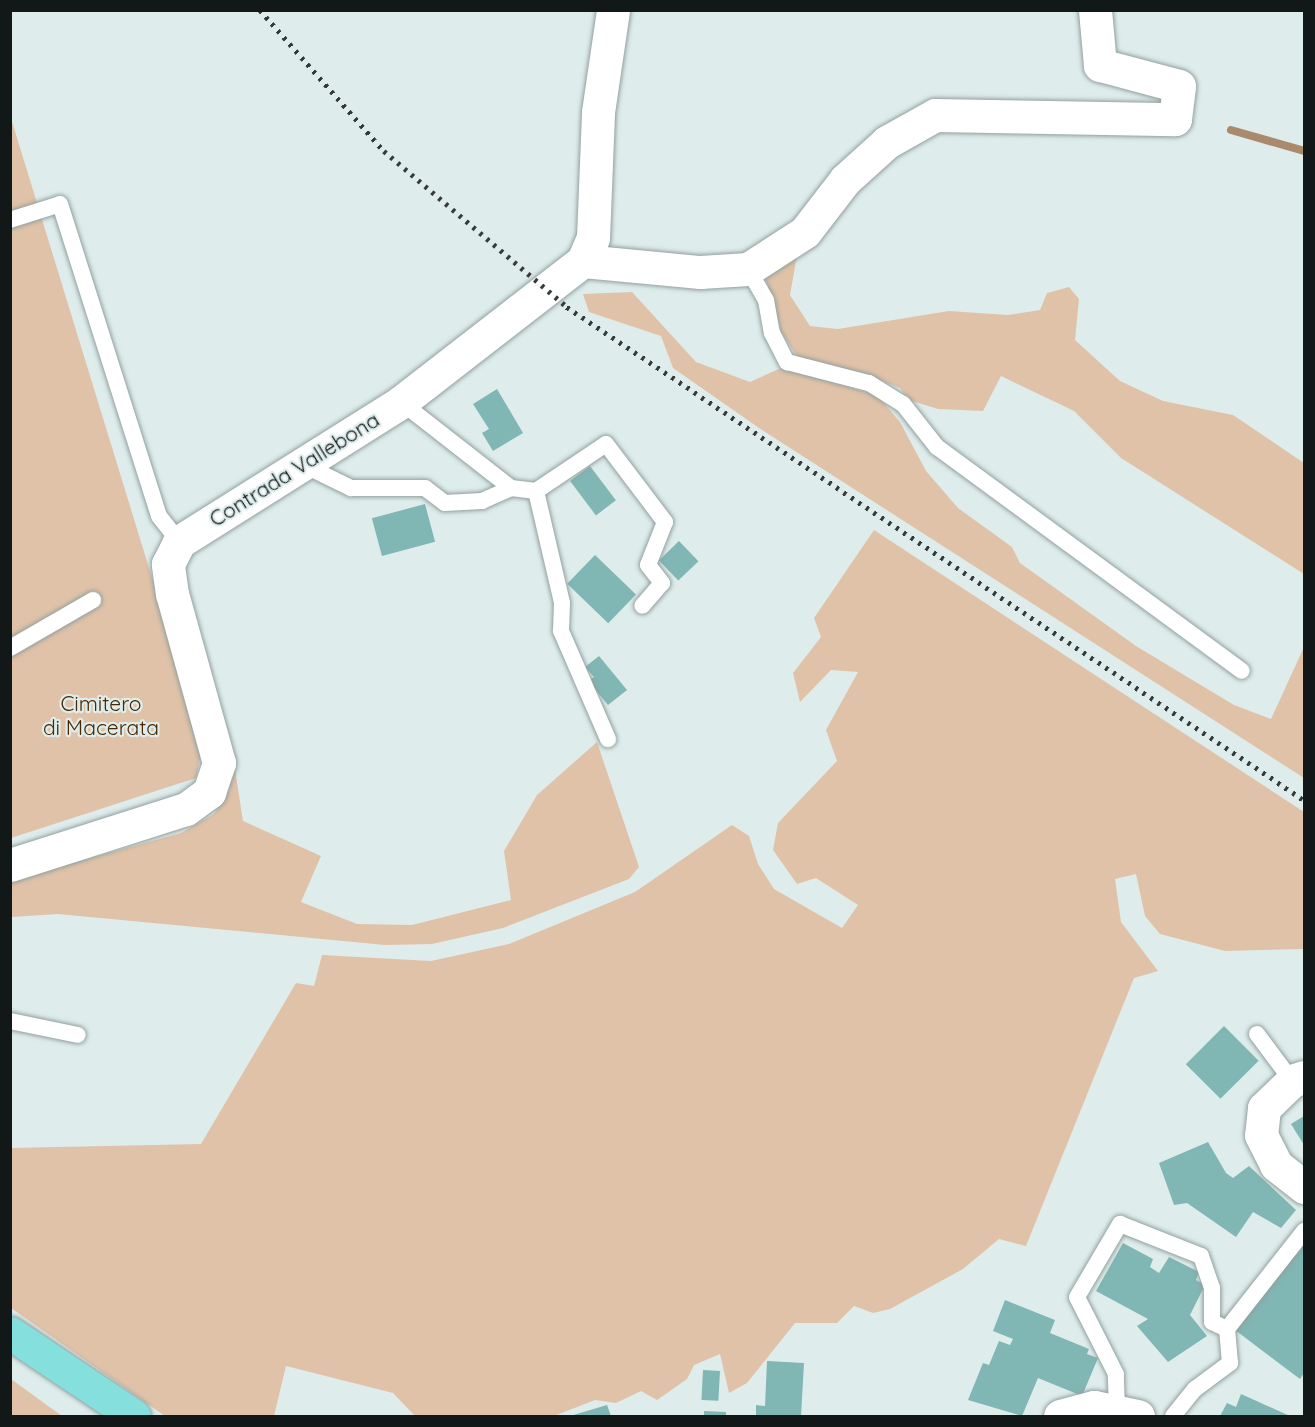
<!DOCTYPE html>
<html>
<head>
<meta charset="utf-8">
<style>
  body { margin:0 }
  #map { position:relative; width:1315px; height:1427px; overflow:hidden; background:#deedec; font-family:Quicksand,sans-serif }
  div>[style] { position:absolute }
  .green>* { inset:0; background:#e0c2a8 }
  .stream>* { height:8px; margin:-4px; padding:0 4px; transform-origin:4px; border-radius:4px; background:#aa8a6d }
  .building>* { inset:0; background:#80b6b3; transform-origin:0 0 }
  .roads { filter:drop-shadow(0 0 2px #92a09f) drop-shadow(0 0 2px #92a09f) }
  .service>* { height:16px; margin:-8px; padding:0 8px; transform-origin:8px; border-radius:8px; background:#fff }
  .minor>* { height:33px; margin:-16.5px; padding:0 16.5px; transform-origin:16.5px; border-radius:16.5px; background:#fff }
  .primary>* { height:33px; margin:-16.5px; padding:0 16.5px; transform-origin:16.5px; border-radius:16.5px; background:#85dfdd }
  .rail>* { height:4.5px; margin-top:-2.25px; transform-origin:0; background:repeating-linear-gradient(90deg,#343a3a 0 3px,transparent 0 9px) }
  span { translate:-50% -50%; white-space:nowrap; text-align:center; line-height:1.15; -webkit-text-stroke:4.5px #deedec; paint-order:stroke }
  .street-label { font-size:21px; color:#121717 }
  .park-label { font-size:21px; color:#482701 }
  .frame { position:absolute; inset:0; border:12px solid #121717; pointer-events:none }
</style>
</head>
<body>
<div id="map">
  <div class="green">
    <div style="clip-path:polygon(10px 115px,203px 744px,196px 778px,11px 838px)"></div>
    <div style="clip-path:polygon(798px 250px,790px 295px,810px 326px,838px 329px,949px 311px,1008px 315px,1040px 310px,1047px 293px,1069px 287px,1079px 299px,1075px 340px,1120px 381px,1163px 401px,1233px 415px,1304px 463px,1304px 574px,1121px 458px,1074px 411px,1001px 376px,983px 411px,938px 409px,909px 400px,900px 388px,872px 377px,799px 359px,781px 332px,765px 276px)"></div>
    <div style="clip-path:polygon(632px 292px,696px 362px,750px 382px,781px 368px,877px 395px,900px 422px,926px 471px,958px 508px,1012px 547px,1020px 563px,1136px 646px,1234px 705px,1271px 719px,1304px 647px,1304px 778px,759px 428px,673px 368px,661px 336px,589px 312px,583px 294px)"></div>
    <div style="clip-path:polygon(874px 530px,1304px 812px,1304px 949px,1225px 951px,1160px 934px,1145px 916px,1136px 874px,1115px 879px,1121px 922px,1158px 971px,1134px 978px,1026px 1246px,999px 1239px,963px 1269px,890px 1309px,873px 1313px,854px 1306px,837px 1323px,795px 1323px,747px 1383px,729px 1393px,720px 1354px,694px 1365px,687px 1379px,657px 1400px,641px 1391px,616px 1403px,595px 1400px,554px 1416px,415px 1416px,393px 1393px,286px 1366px,274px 1416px,165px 1416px,11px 1308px,11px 1148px,201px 1144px,296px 983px,314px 986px,322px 955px,431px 961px,509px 944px,635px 892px,732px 825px,749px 836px,758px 864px,774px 889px,842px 928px,858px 905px,816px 878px,797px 884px,773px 850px,778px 823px,837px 761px,826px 730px,858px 672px,831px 670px,800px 702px,793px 673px,821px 637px,814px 618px)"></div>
    <div style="clip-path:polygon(597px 742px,639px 867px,629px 879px,503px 928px,432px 944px,385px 945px,58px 914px,11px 917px,11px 880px,181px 833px,214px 814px,229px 791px,234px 763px,243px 821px,321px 856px,301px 902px,357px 924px,412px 925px,511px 900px,504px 851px,537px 795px)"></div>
    <div style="clip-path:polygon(10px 1379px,11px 1379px,62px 1416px,11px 1416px)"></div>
  </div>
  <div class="stream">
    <div style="left:1231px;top:130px;width:76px;rotate:16deg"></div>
  </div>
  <div class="building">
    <div style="clip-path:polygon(497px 389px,523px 433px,493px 451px,482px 433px,489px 429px,473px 404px)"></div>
    <div style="left:590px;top:466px;width:43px;height:25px;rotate:53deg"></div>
    <div style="left:425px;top:504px;width:39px;height:55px;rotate:75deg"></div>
    <div style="left:679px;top:541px;width:28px;height:28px;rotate:46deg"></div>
    <div style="left:595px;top:555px;width:57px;height:40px;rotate:44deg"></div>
    <div style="clip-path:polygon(599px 656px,627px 690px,608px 705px,588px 681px,594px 677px,585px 667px)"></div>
    <div style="left:1224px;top:1026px;width:49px;height:54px;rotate:45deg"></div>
    <div style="clip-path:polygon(1304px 1116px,1304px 1145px,1291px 1124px)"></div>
    <div style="clip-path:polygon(1208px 1142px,1226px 1173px,1233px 1178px,1249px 1166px,1296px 1210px,1281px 1228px,1253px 1212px,1236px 1237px,1187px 1203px,1174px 1205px,1159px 1163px)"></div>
    <div style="clip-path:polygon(1304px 1237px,1304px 1373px,1300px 1379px,1235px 1330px)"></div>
    <div style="clip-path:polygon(1123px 1243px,1153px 1259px,1150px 1267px,1159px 1273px,1169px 1257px,1199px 1272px,1196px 1280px,1205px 1285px,1190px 1315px,1207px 1336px,1168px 1362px,1137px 1326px,1148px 1319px,1096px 1291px)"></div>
    <div style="clip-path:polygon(1005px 1300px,1055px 1320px,1050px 1333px,1089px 1349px,1087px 1354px,1098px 1358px,1082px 1396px,1038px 1378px,1022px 1416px,968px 1400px,983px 1363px,989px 1365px,999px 1341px,1010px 1345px,1013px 1339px,993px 1331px)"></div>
    <div style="clip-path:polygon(767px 1361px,804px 1363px,801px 1416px,756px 1416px,756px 1405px,765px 1406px)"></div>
    <div style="left:703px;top:1370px;width:17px;height:30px;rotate:3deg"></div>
    <div style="clip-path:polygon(1241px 1394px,1290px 1416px,1220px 1416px,1227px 1403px,1236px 1407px)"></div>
    <div style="clip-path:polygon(607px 1405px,611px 1416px,570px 1416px)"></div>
    <div style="clip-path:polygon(704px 1411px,726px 1412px,726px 1416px,704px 1416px)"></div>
  </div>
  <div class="roads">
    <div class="service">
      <div style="left:10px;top:220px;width:52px;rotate:-17.7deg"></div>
      <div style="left:60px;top:204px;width:327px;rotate:72.4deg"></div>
      <div style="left:159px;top:516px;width:33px;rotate:52deg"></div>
      <div style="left:748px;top:269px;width:36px;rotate:60deg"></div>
      <div style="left:766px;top:300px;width:34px;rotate:80deg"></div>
      <div style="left:772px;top:333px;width:33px;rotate:63deg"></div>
      <div style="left:787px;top:362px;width:85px;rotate:14.4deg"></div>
      <div style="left:869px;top:383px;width:40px;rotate:32deg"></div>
      <div style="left:903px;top:404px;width:55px;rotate:51.7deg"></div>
      <div style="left:937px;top:447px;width:378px;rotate:36.3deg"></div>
      <div style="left:401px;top:402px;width:140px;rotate:38deg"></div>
      <div style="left:511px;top:488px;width:25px;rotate:7deg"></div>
      <div style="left:536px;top:491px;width:84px;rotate:-33.9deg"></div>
      <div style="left:606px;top:444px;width:98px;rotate:52.9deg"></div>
      <div style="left:665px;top:522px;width:46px;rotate:111.6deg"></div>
      <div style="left:648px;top:565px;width:23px;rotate:52deg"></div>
      <div style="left:662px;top:583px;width:30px;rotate:131deg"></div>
      <div style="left:302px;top:464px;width:55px;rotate:26.1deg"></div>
      <div style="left:351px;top:488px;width:74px"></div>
      <div style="left:425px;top:488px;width:25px;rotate:37deg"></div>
      <div style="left:445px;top:503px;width:37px;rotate:-3deg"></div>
      <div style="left:482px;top:501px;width:32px;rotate:-24deg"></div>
      <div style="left:536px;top:491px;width:115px;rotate:76.9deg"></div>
      <div style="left:562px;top:603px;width:28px;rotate:92deg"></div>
      <div style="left:561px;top:631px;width:118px;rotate:66.5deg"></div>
      <div style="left:10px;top:648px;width:96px;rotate:-30deg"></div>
      <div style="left:10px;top:1021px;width:69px;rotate:11.6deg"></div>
      <div style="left:1257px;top:1034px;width:59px;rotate:53.3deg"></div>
      <div style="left:1117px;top:1410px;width:36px;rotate:-92deg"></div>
      <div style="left:1116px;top:1374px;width:86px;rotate:-116.9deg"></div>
      <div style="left:1077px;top:1297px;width:85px;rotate:-59.5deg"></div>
      <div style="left:1120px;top:1224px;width:87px;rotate:21.6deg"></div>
      <div style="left:1201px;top:1256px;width:34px;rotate:71deg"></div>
      <div style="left:1212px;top:1288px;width:34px;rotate:90deg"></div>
      <div style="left:1212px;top:1322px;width:17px;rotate:25deg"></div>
      <div style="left:1173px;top:1416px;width:35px;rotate:-51deg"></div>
      <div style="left:1195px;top:1389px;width:44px;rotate:-36.6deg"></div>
      <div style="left:1230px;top:1363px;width:34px;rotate:-95deg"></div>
      <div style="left:1227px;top:1329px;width:125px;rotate:-51.8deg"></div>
    </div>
    <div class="minor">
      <div style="left:583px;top:261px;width:118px;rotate:5.4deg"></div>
      <div style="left:700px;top:272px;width:48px;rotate:-3.6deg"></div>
      <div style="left:748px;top:269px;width:68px;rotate:-33deg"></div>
      <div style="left:805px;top:232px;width:66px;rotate:-52.4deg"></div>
      <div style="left:845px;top:180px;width:57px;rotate:-42.1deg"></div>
      <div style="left:887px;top:142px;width:55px;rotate:-29.4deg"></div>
      <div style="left:935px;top:115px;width:240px;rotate:1deg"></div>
      <div style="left:1175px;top:119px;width:33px;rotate:-83deg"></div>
      <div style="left:1179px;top:86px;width:82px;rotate:-165.1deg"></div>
      <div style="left:1100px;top:65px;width:55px;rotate:-95.2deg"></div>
      <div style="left:10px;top:865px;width:185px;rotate:-17.7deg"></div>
      <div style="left:186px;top:809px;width:29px;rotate:-36deg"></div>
      <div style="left:209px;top:792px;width:31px;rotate:-71deg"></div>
      <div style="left:219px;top:763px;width:175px;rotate:-105.5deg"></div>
      <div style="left:172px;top:594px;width:30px;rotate:-98deg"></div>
      <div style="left:168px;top:564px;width:25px;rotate:-63deg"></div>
      <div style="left:179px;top:542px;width:262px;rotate:-32.2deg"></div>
      <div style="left:401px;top:402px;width:230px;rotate:-37.8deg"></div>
      <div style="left:583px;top:261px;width:25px;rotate:-67deg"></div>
      <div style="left:593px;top:238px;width:126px;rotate:-87.7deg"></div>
      <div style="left:598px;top:112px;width:103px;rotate:-81.6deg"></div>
      <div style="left:1304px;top:1077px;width:13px;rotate:162deg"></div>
      <div style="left:1292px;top:1081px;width:39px;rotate:136deg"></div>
      <div style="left:1264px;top:1108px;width:27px;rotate:96deg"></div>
      <div style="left:1261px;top:1135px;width:34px;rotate:63deg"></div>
      <div style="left:1276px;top:1165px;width:36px;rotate:38deg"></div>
      <div style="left:1060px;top:1416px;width:35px;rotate:-15deg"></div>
      <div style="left:1094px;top:1407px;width:45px;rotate:11.6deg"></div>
    </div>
    <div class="primary">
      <div style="left:10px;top:1333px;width:149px;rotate:33.8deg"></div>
    </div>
  </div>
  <div class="rail">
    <div style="left:260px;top:10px;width:188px;rotate:48.7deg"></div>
    <div style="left:384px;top:151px;width:240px;rotate:40.4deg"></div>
    <div style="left:567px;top:307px;width:887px;rotate:33.78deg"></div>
  </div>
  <div class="street-label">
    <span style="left:294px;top:469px;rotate:-32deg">Contrada Vallebona</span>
  </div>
  <div class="park-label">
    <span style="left:101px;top:715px">Cimitero<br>di Macerata</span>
  </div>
  <div class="frame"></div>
</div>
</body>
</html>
